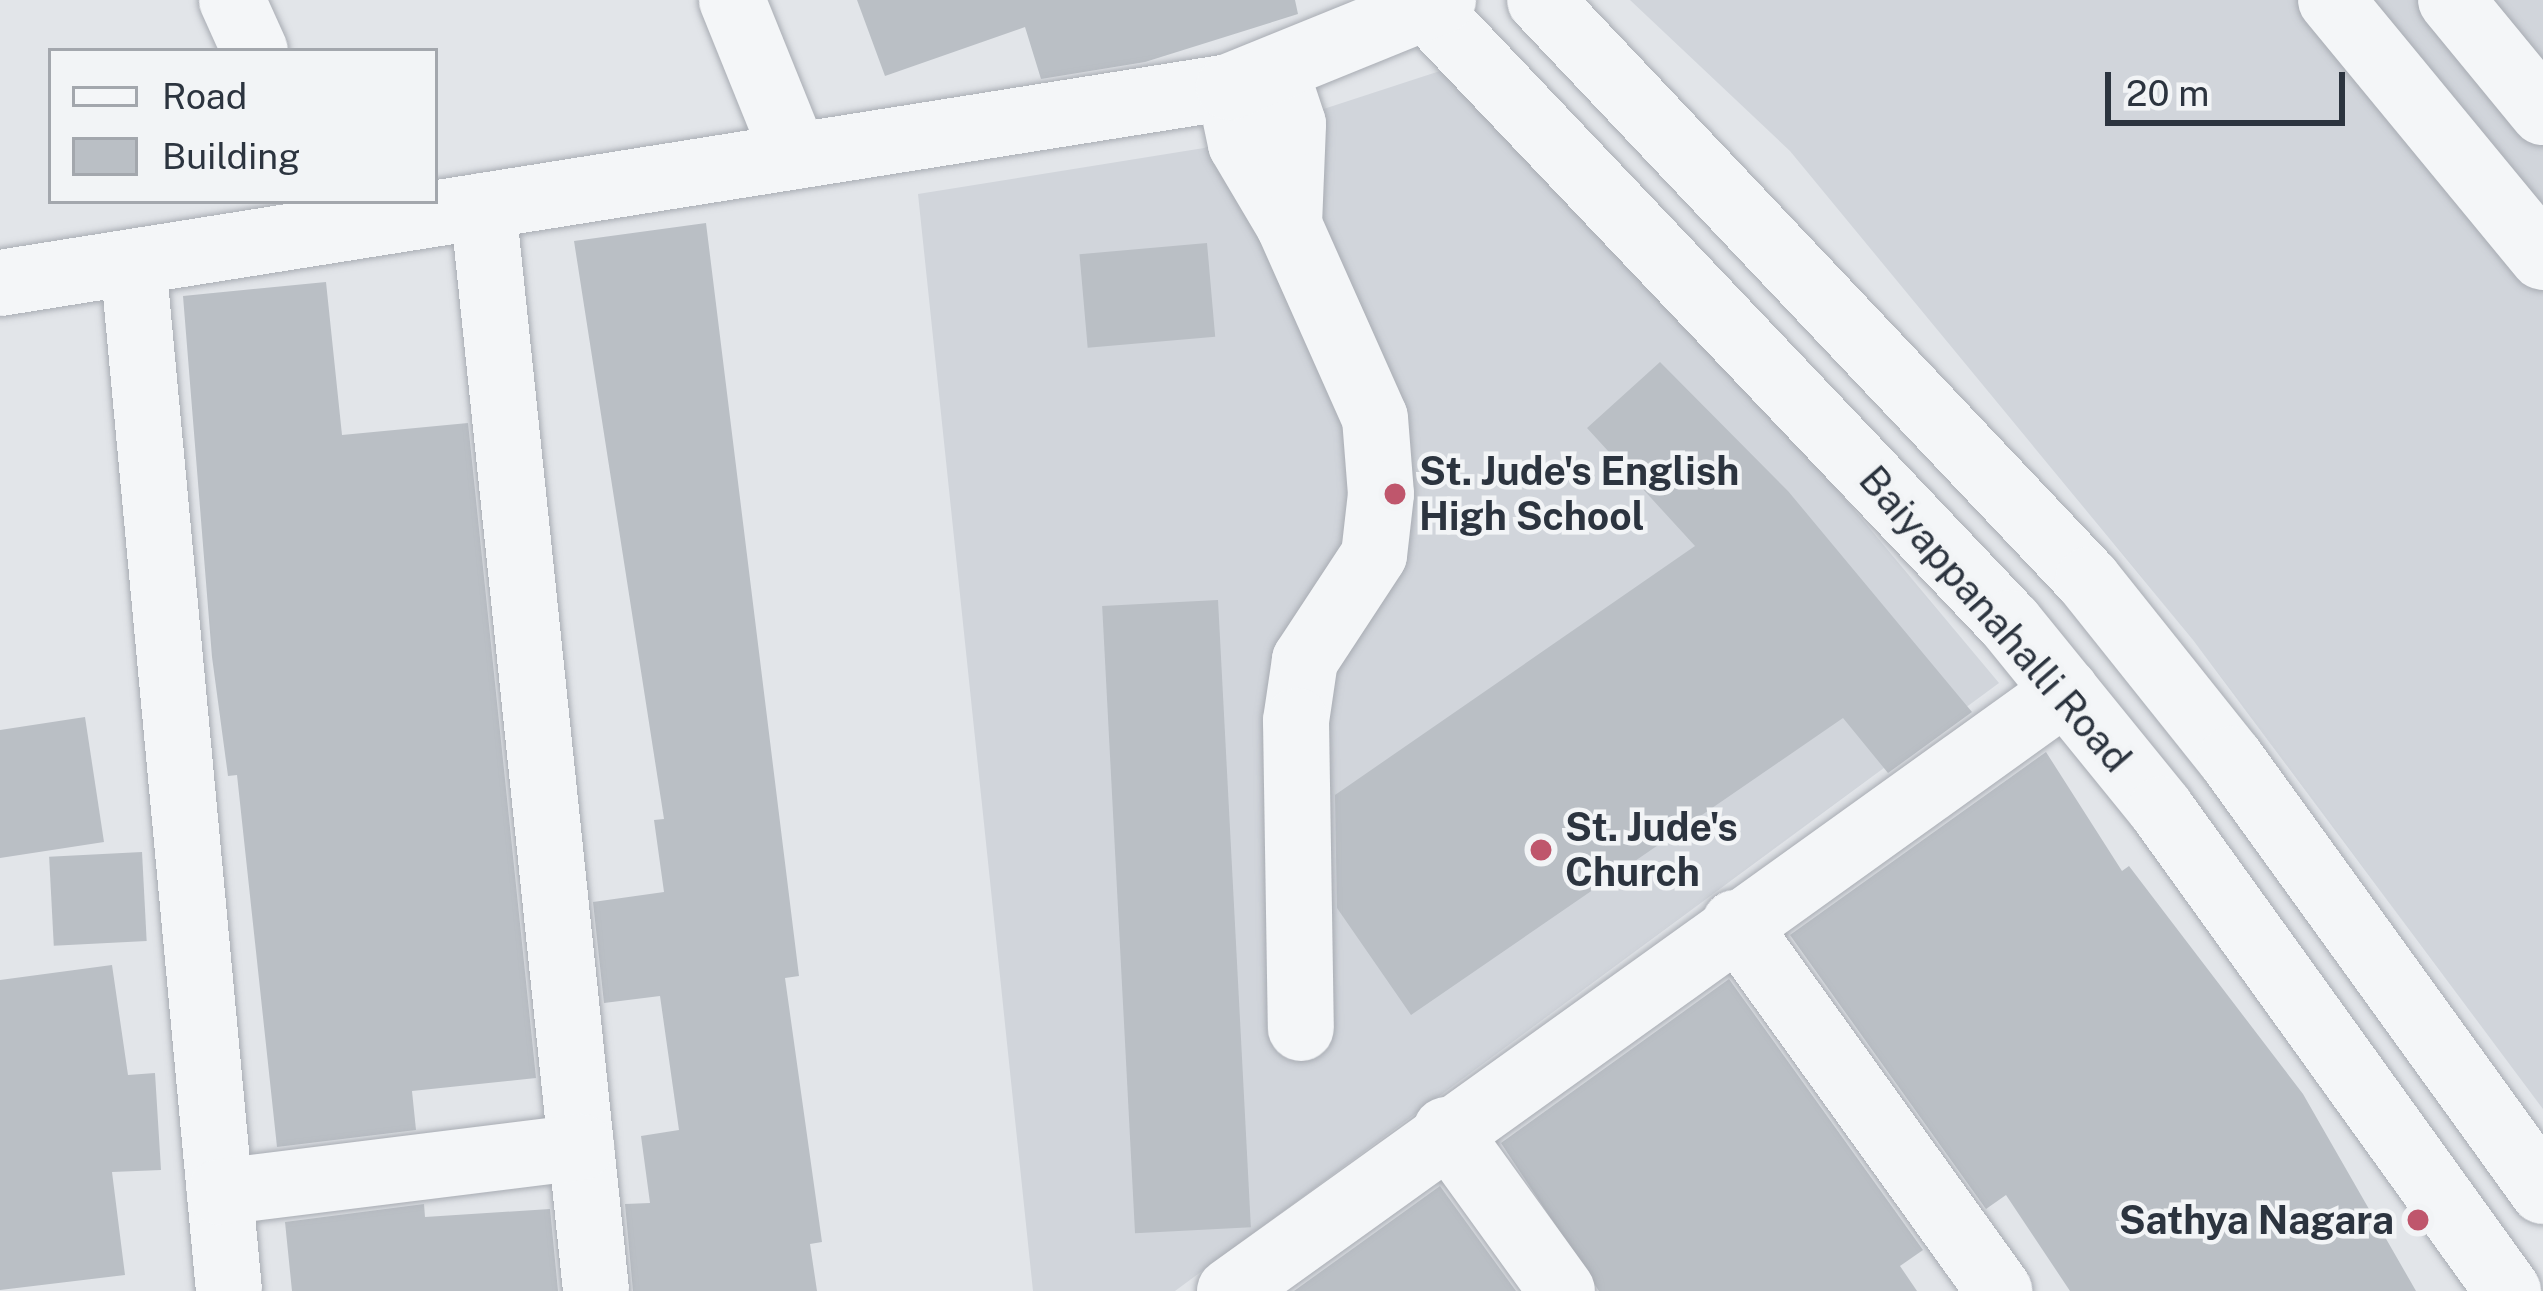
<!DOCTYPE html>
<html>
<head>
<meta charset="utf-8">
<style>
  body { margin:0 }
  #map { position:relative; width:2543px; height:1291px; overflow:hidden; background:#e2e5e9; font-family:"Public Sans",sans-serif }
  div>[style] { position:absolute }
  .built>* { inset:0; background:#d1d5db }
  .building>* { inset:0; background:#babfc5; transform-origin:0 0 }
  .roads { filter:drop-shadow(0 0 3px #a8acb3) drop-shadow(0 0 3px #a8acb3) }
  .minor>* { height:66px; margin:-33px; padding:0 33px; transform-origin:33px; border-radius:33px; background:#f4f6f8 }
  .dots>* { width:33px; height:33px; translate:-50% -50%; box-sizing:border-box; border:6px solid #f2f4f6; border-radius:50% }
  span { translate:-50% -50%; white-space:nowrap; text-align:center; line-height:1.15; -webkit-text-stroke:9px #f2f4f6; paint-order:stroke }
  .poi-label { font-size:39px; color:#2c343f; font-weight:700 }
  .left { translate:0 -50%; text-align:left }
  .right { translate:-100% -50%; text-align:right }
  .street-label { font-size:39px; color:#2c343f }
  .legend { position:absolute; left:48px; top:48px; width:390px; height:156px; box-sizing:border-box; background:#f2f4f6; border:3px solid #a3a7ad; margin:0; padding:15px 21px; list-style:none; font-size:36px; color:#2c343f }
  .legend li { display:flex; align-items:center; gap:24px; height:60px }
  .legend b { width:60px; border:3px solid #a3a7ad }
  .scale { position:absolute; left:2105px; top:72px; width:240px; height:54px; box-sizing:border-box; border:6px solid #2c343f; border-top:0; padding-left:15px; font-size:36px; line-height:42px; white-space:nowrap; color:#2c343f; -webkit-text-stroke:9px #f2f4f6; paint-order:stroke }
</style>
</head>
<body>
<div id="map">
  <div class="built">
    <div style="clip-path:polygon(1630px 0,2543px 0,2543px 1109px,2193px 640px,1790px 151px)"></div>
    <div style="clip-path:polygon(1443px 70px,1682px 304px,1999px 683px,1175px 1291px,1033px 1291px,918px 194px,1204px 148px)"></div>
  </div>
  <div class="building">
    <div style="clip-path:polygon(857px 0,1295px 0,1298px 14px,1145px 62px,1041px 79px,1025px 27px,885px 76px)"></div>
    <div style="clip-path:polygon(706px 223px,799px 976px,785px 978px,822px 1242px,810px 1244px,817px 1291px,633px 1291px,625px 1204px,650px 1203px,641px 1136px,679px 1130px,660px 996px,604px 1003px,593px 902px,664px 892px,654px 820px,664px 819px,574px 241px)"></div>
    <div style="left:1207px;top:243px;width:94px;height:128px;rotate:85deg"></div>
    <div style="clip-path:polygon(326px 282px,342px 435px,468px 423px,536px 1078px,412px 1091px,416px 1130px,277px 1147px,237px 775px,228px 776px,212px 657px,183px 296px)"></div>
    <div style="clip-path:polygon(1660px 362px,1788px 491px,1972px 712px,1888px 773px,1843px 718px,1411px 1015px,1337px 908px,1335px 795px,1695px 546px,1587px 428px)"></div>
    <div style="left:1218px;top:600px;width:628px;height:116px;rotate:87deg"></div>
    <div style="clip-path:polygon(85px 717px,104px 842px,0 858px,0 730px)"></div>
    <div style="clip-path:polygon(2046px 752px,2122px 871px,2129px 866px,2303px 1094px,2416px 1291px,2070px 1291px,2006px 1195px,1986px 1209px,1790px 935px)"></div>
    <div style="left:142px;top:852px;width:89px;height:93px;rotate:87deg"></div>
    <div style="clip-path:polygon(112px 965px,128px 1075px,155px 1073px,161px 1170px,112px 1172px,125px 1275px,0 1290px,0 980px)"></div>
    <div style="clip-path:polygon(1729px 979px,1923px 1250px,1900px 1266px,1917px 1291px,1599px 1291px,1501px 1143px)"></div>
    <div style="clip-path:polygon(1440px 1186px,1516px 1291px,1294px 1291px)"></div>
    <div style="clip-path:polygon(424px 1204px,425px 1217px,550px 1209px,558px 1291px,292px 1291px,285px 1222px)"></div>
  </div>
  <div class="roads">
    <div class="minor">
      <div style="left:232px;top:0;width:56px;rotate:65.7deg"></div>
      <div style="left:732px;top:0;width:168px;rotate:68deg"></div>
      <div style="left:1419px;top:0;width:859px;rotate:46.51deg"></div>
      <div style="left:2010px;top:623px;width:240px;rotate:50.9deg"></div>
      <div style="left:2161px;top:809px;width:594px;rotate:54.25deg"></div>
      <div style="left:1540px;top:0;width:798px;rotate:46.62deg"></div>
      <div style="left:2088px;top:580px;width:229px;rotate:51.4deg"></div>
      <div style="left:2231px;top:759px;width:533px;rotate:54.16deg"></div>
      <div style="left:2331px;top:0;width:333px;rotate:50.5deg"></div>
      <div style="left:2451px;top:0;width:145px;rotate:50.6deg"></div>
      <div style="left:1229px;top:87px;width:58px;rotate:78.1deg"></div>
      <div style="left:1241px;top:144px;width:94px;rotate:59.3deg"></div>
      <div style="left:1289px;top:225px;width:101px;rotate:-87.7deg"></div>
      <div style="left:1293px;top:124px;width:57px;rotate:-108.4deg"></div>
      <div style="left:483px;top:206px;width:1091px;rotate:84.05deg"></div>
      <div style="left:1289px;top:225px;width:211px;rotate:66deg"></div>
      <div style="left:1375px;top:418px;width:76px;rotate:85.5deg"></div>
      <div style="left:1381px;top:494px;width:61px;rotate:96.5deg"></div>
      <div style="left:1374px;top:555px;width:126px;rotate:123.3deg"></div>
      <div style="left:1305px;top:660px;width:62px;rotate:98.4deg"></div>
      <div style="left:1296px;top:721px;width:307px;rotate:89.1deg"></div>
      <div style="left:133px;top:262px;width:1033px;rotate:84.67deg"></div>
      <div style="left:0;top:283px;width:1245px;rotate:-9.06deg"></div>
      <div style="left:1229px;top:87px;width:231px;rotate:-22.1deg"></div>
      <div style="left:1735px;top:923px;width:453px;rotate:54.3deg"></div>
      <div style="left:1446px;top:1130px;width:198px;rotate:54.2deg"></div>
      <div style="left:220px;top:1192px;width:364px;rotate:-7.1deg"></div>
      <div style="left:1230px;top:1291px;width:1029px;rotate:-35.67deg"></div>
    </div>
  </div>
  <div class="dots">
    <div style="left:1395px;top:494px;background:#bf566c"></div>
    <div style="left:1541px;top:850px;background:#bf566c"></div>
    <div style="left:2418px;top:1220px;background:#bf566c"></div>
  </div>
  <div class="poi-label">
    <span class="left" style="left:1419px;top:494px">St. Jude's English<br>High School</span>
    <span class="left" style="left:1565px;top:850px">St. Jude's<br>Church</span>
    <span class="right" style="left:2394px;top:1220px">Sathya Nagara</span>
  </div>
  <div class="street-label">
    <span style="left:1995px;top:619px;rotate:49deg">Baiyappanahalli Road</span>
  </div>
  <ul class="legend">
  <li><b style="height:15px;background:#f4f6f8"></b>Road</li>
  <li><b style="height:33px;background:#babfc5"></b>Building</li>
  </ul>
  <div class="scale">20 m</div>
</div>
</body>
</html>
